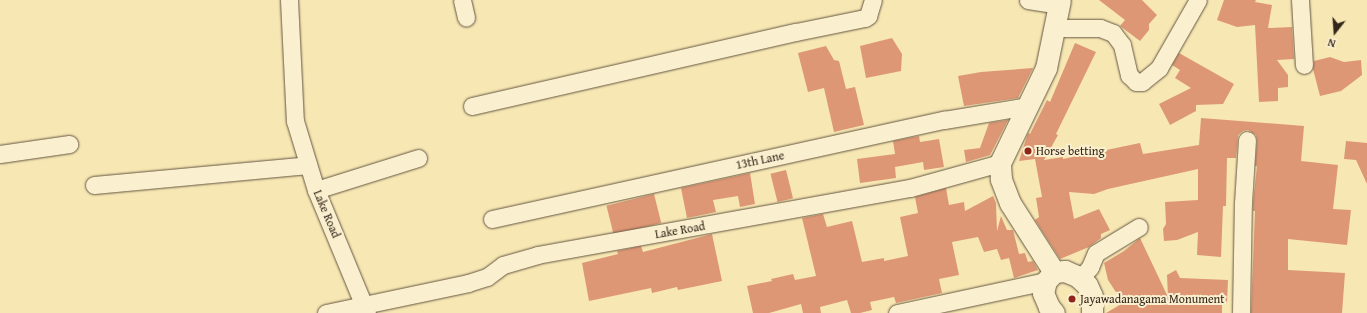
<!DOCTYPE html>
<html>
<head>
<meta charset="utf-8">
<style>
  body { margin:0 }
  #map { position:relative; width:1367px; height:313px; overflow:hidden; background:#f7e7b3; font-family:"Gentium Book Plus",serif }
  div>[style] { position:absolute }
  .building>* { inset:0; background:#de9775; transform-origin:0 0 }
  .roads { filter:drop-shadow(0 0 1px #645642) drop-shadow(0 0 1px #645642) }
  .minor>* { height:17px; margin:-8.5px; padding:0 8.5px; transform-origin:8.5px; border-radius:8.5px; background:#faefce }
  .tertiary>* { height:21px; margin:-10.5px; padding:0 10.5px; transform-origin:10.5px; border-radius:10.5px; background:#faefce }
  .dots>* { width:11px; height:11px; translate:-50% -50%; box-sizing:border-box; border:2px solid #faefce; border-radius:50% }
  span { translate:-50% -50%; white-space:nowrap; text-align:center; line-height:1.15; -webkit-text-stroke:4px #faefce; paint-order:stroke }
  .poi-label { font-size:12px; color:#33261c }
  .left { translate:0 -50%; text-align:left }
  .street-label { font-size:12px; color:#33261c }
  .north { position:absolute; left:1315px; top:12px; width:40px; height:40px; -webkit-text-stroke:3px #faefce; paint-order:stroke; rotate:197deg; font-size:11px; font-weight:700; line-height:16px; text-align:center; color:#33261c }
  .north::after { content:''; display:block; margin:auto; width:14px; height:18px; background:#33261c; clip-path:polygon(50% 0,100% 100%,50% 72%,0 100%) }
</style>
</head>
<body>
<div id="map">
  <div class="building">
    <div style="clip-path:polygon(1099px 0,1142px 0,1157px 15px,1149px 24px,1149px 30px,1140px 41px,1120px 26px,1125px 20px)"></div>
    <div style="clip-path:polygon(1224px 0,1256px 0,1255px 2px,1272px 5px,1268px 28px,1292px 27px,1294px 59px,1277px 60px,1288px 75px,1288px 87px,1278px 88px,1278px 101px,1259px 102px,1255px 25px,1237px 27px,1217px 20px)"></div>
    <div style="clip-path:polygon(892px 38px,902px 54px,901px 71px,866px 78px,860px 46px)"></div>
    <div style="clip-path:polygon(1075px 43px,1096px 52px,1056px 134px,1058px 135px,1044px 160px,1063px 157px,1063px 159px,1140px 143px,1143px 154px,1199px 145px,1201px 118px,1304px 126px,1301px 161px,1338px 165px,1333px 209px,1351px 210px,1347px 245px,1288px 239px,1288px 270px,1345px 273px,1342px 313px,1251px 313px,1255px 211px,1253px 211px,1253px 203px,1257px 166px,1255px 166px,1257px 141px,1256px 135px,1248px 130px,1243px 131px,1238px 135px,1236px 158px,1227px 158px,1226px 206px,1223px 206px,1221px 257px,1197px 255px,1198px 232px,1177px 240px,1164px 241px,1163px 229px,1166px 224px,1165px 202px,1198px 200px,1198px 169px,1108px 189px,1094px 194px,1069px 192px,1074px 219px,1099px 209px,1110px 230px,1101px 234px,1101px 238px,1089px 247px,1060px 259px,1035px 220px,1039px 217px,1036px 198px,1042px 197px,1035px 159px,1019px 161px,1028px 133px,1030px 134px,1047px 100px,1050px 102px)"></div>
    <div style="clip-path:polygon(826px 46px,834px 60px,839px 61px,846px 89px,855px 87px,864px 125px,834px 132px,824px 88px,808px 92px,798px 53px)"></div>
    <div style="clip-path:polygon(1179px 53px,1234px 84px,1223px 104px,1196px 105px,1196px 111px,1170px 125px,1159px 104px,1191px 88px,1175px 78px,1180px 70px,1172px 65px)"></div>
    <div style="clip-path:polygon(1330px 57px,1344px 62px,1361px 60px,1362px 75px,1341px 91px,1320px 96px,1313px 69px,1314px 61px)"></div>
    <div style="clip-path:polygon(1033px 68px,1018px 98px,964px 106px,958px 76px,981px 72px)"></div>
    <div style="clip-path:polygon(1008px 120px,990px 155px,966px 162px,964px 150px,980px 148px,989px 123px)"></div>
    <div style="clip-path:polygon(919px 136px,920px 142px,939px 139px,944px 167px,924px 170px,923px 162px,895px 167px,896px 178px,860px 183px,857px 159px,895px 154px,893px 141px)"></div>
    <div style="clip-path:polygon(1346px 141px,1367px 143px,1367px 184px,1356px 160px,1344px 159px)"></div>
    <div style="left:786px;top:170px;width:29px;height:16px;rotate:76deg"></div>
    <div style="clip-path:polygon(750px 173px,755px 204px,740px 207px,738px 196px,713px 200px,716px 212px,687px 218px,681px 188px)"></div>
    <div style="clip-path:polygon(946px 188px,949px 205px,964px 202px,965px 211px,993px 196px,996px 203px,997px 231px,1001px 216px,1007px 230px,1013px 230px,1019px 254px,1025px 253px,1028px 262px,1033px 261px,1038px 270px,1014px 278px,1009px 258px,1001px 260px,997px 249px,984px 252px,978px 237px,952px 242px,959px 275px,939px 279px,942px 293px,896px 303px,894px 297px,870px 302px,872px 310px,860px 313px,851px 313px,847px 300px,820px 307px,821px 313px,803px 313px,801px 304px,769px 313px,753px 313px,747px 286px,772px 281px,771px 279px,793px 274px,795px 280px,816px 276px,802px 218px,823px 214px,827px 227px,852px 221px,862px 262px,884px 258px,884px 261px,908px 256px,900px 217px,918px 213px,915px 197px)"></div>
    <div style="left:654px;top:194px;width:30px;height:49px;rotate:76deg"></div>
    <div style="clip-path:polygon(712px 234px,722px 281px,678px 290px,677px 287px,652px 293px,651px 288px,589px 301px,582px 263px,618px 254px,617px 251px,641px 246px,643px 252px)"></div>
    <div style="clip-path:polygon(1140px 238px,1168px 297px,1167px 275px,1176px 270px,1180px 278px,1228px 280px,1227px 303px,1222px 303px,1222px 313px,1106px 313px,1123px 303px,1108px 280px,1104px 263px,1124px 251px)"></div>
  </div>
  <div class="roads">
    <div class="minor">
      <div style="left:289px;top:0;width:121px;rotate:87.2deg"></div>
      <div style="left:295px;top:121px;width:72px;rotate:73.1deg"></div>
      <div style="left:316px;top:190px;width:133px;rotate:67.5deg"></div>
      <div style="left:462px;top:0;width:18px;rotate:77deg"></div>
      <div style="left:1028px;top:0;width:31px;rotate:9deg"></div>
      <div style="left:1300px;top:0;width:65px;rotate:86.5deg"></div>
      <div style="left:1055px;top:28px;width:45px"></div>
      <div style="left:1100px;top:28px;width:14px;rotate:21deg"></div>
      <div style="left:1113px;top:33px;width:15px;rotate:53deg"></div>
      <div style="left:1122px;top:45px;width:31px;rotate:77deg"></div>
      <div style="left:1129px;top:75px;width:10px;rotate:45deg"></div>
      <div style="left:1136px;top:82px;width:6px"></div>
      <div style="left:1142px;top:82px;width:22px;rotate:-39deg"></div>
      <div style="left:1159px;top:68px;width:78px;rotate:-60.2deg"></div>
      <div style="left:472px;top:106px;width:332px;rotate:-12.9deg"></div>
      <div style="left:796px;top:32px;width:70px;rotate:-11.5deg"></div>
      <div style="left:865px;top:18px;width:4px;rotate:-34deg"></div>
      <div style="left:868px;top:16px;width:17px;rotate:-73deg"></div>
      <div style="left:0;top:154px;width:70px;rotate:-8.2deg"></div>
      <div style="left:94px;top:185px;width:215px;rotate:-5.3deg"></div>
      <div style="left:316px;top:190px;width:107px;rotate:-17.4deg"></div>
      <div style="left:492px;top:219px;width:463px;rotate:-12.4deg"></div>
      <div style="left:944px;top:120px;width:86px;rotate:-9.4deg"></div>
      <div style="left:1080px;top:279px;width:16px;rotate:-50deg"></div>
      <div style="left:1090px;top:267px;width:15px;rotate:-67deg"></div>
      <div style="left:1096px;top:253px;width:50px;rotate:-31.2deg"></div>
      <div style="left:326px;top:313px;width:145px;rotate:-11.9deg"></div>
      <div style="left:468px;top:283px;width:20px;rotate:-18deg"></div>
      <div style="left:487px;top:277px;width:20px;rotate:-37deg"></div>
      <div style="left:503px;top:265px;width:35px;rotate:-16deg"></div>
      <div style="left:537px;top:255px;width:379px;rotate:-10.2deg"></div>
      <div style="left:910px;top:188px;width:93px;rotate:-15.5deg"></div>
      <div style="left:897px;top:313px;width:152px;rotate:-12.1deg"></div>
      <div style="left:1241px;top:313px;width:110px;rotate:-89deg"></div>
      <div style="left:1243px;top:203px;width:63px;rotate:-86.4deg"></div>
    </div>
    <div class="tertiary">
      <div style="left:1054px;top:272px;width:82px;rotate:-122.5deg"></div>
      <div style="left:1010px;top:203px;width:26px;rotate:-111deg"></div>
      <div style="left:1001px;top:179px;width:16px;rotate:-94deg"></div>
      <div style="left:1000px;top:163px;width:106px;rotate:-64.2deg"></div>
      <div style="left:1046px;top:68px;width:69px;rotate:-78.4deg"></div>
      <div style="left:1054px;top:272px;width:11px;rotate:-5deg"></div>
      <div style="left:1065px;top:271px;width:13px;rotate:23deg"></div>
      <div style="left:1077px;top:276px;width:13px;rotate:42deg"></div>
      <div style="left:1087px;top:285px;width:12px;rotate:66deg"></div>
      <div style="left:1092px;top:296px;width:17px;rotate:90deg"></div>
      <div style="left:1054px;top:313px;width:8px;rotate:-130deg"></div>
      <div style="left:1049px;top:307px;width:15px;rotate:-113deg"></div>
      <div style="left:1043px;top:293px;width:12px;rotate:-76deg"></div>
      <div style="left:1046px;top:281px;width:12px;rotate:-48deg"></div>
    </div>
  </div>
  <div class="dots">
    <div style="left:1028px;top:151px;background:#8f2418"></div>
    <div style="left:1072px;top:299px;background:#8f2418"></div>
  </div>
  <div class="poi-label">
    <span class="left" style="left:1036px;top:151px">Horse betting</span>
    <span class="left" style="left:1080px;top:299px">Jayawadanagama Monument</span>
  </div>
  <div class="street-label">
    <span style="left:760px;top:160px;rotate:-12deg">13th Lane</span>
    <span style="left:327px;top:214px;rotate:67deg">Lake Road</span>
    <span style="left:680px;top:230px;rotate:-10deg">Lake Road</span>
  </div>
  <div class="north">N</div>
</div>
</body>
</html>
